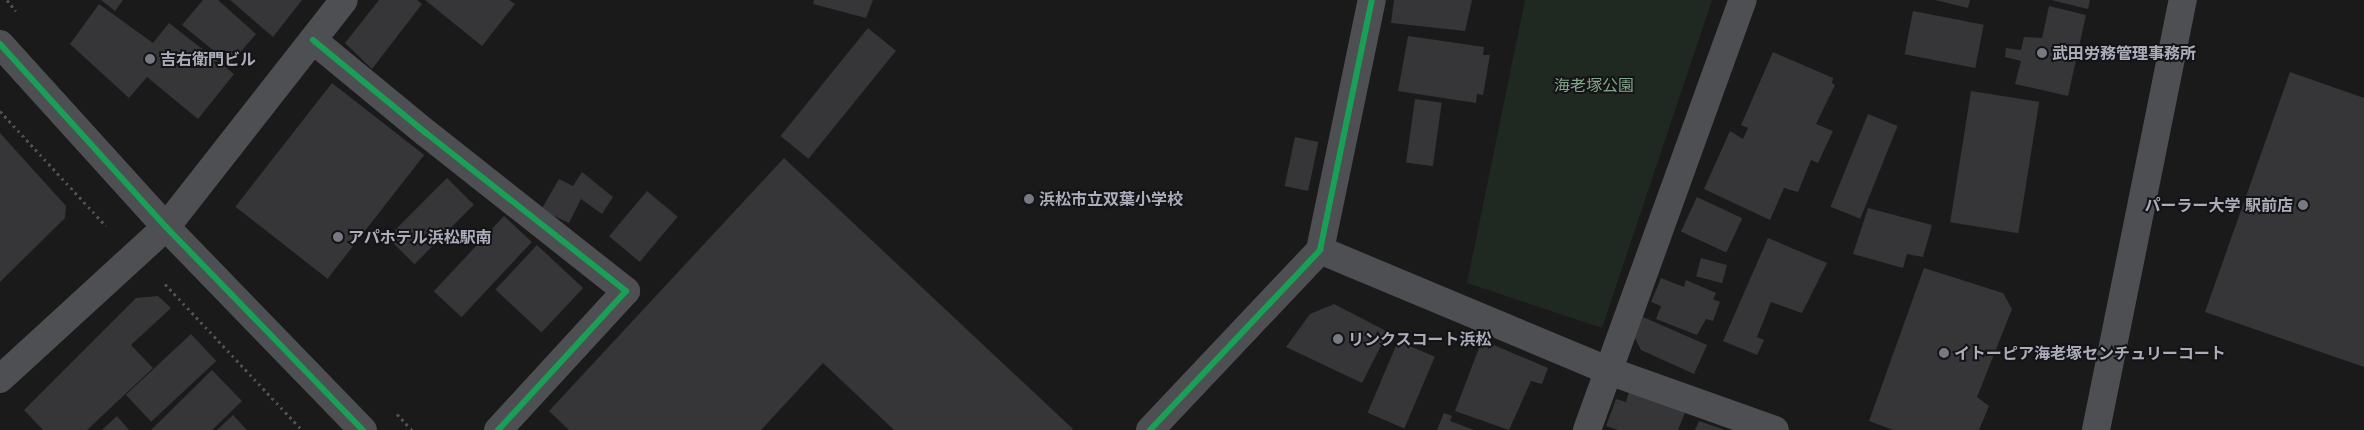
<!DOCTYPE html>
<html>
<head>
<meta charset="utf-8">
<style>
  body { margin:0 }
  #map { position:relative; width:2364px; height:430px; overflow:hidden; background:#1a1a1a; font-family:Quicksand,"Noto Sans JP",sans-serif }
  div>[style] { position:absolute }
  .green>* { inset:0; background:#202822 }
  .building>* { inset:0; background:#363638; transform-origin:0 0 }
  .path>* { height:3px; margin-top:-1.5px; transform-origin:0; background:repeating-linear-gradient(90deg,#505055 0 2.5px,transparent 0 6.5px) }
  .minor>* { height:28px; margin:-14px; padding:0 14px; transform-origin:14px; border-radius:14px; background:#4e4f53 }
  .cycleway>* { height:6px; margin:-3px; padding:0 3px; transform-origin:3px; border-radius:3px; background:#1a9f57 }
  .dots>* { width:14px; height:14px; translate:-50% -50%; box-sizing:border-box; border:2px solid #141416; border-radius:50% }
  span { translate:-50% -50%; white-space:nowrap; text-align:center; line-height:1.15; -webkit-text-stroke:4px #141416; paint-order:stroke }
  .poi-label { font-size:16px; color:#abadbb; font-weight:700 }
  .left { translate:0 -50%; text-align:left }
  .right { translate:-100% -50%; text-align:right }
  .park-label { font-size:16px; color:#82a68a }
</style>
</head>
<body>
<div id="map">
  <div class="green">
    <div style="clip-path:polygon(1525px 0,1712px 0,1602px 328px,1467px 283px)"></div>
  </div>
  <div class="building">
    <div style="clip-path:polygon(101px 0,123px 0,115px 11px)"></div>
    <div style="clip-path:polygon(203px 0,218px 0,256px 34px,230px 64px,182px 25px)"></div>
    <div style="clip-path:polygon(230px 0,302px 0,273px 37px)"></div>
    <div style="clip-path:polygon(379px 0,417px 0,422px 4px,372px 69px,345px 43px)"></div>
    <div style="clip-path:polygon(425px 0,509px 0,515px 4px,482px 46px)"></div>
    <div style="clip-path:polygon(814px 0,873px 0,866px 18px,813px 4px)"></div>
    <div style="clip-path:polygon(1394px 0,1472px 0,1465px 31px,1391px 23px)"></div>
    <div style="clip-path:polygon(1935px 0,1970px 0,1968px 8px)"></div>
    <div style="clip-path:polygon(2051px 0,2090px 0,2088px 9px)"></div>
    <div style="clip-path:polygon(99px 4px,153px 43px,169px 23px,234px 74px,198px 119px,147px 77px,129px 98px,70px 44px)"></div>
    <div style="clip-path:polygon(2049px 6px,2086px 15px,2068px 96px,2015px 84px,2021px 61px,2005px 57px,2006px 48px,2021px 50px,2024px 37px,2042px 38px)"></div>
    <div style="left:1913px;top:11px;width:72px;height:44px;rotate:11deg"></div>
    <div style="left:868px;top:28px;width:36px;height:139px;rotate:39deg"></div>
    <div style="clip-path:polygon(1408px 36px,1484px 47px,1483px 55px,1490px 55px,1483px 95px,1477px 94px,1476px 103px,1398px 91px)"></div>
    <div style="clip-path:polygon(1773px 52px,1833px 78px,1832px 83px,1835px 85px,1816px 124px,1833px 131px,1818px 163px,1811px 160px,1798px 192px,1784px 188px,1770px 220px,1704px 189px,1730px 131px,1743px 139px,1748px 128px,1741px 125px)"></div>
    <div style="clip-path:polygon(2290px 72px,2364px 98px,2364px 367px,2205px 312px)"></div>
    <div style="left:332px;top:83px;width:117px;height:157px;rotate:38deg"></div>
    <div style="left:1971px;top:91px;width:69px;height:133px;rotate:9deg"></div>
    <div style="left:1415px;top:99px;width:27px;height:64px;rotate:8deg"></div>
    <div style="left:1868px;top:114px;width:32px;height:100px;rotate:22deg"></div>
    <div style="clip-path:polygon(0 133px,66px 206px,65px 218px,0 282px)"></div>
    <div style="left:1295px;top:137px;width:24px;height:50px;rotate:12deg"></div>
    <div style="clip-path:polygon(784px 158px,1073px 429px,1072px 430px,894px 430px,823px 363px,761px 430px,569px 430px,549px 411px)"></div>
    <div style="clip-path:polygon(582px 172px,613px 197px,602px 214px,581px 199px,569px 223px,541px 210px,559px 179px,573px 186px)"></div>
    <div style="left:447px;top:178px;width:38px;height:84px;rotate:45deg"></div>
    <div style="left:647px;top:191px;width:40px;height:59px;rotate:40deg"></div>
    <div style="left:1697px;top:197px;width:50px;height:38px;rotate:25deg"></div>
    <div style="clip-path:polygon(1868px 208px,1932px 225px,1923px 257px,1907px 254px,1903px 268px,1853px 254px)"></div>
    <div style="left:504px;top:216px;width:38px;height:103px;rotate:43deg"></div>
    <div style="clip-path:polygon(1768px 238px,1827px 263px,1802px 313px,1771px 302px,1757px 337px,1764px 340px,1757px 355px,1723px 341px)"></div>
    <div style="left:537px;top:245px;width:63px;height:61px;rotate:43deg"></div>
    <div style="left:1701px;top:258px;width:27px;height:19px;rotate:15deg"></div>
    <div style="clip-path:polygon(1924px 268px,2003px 293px,2012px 309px,1977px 397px,1989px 406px,1979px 430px,1893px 430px,1869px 421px)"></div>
    <div style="clip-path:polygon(1661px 278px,1684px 287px,1686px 280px,1716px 293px,1713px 299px,1720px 302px,1713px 321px,1706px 319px,1697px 335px,1656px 319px,1661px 306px,1651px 302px)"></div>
    <div style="clip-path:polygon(158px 296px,171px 308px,131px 345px,153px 368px,87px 430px,43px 430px,24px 410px,136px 298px)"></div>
    <div style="clip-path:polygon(1334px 304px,1388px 332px,1362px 383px,1286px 347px,1310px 314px)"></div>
    <div style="clip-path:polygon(1643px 317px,1707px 345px,1694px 374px,1641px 350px,1635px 338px)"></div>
    <div style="left:191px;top:334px;width:37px;height:89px;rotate:47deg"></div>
    <div style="clip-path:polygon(1482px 340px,1548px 368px,1542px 384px,1531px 381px,1509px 430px,1455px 411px)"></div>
    <div style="left:1398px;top:341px;width:40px;height:78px;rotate:23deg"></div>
    <div style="clip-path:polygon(212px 370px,242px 401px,212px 430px,151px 430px)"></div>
    <div style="clip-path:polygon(1630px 388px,1686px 410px,1678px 430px,1618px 430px,1606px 426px,1616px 399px,1626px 402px)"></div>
    <div style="clip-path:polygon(1444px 413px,1452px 416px,1450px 421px,1474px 430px,1437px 430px)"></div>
    <div style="clip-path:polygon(233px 415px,247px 430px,217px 430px)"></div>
    <div style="clip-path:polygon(117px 416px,129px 430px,102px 430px)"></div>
    <div style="clip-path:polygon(1699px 421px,1725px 430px,1695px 430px)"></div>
  </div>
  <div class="path">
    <div style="left:7px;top:0;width:14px;rotate:51deg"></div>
    <div style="left:0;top:111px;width:156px;rotate:47.3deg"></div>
    <div style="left:165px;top:284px;width:200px;rotate:46.8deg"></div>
    <div style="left:397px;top:414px;width:22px;rotate:47deg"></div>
  </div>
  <div class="minor">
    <div style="left:313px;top:40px;width:146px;rotate:39.5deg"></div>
    <div style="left:426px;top:133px;width:255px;rotate:38.3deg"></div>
    <div style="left:626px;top:291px;width:189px;rotate:132.6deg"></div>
    <div style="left:0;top:44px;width:247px;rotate:47.8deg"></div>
    <div style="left:166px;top:227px;width:283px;rotate:45.9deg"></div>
    <div style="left:1320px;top:250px;width:313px;rotate:22.7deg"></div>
    <div style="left:1609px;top:371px;width:176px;rotate:19.6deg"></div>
    <div style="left:0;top:379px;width:225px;rotate:-42.5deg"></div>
    <div style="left:166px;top:227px;width:288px;rotate:-51.9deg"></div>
    <div style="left:1150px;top:430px;width:248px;rotate:-46.6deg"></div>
    <div style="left:1320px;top:250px;width:255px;rotate:-78.3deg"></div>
    <div style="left:1587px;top:430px;width:457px;rotate:-70.1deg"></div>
    <div style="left:2096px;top:430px;width:439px;rotate:-78.6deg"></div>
  </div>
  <div class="cycleway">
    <div style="left:313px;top:40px;width:146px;rotate:39.5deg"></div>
    <div style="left:426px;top:133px;width:255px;rotate:38.3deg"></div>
    <div style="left:626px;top:291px;width:189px;rotate:132.6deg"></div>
    <div style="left:0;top:44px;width:247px;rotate:47.8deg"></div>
    <div style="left:166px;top:227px;width:283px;rotate:45.9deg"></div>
    <div style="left:1150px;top:430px;width:248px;rotate:-46.6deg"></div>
    <div style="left:1320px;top:250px;width:255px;rotate:-78.3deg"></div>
  </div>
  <div class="dots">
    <div style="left:2042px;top:53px;background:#787a83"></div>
    <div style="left:150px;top:59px;background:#787a83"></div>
    <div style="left:1029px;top:199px;background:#787a83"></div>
    <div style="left:2303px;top:205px;background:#787a83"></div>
    <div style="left:338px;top:237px;background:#787a83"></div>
    <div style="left:1338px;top:339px;background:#787a83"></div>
    <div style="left:1944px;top:353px;background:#787a83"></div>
  </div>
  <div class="poi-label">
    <span class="left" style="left:2052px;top:53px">武田労務管理事務所</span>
    <span class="left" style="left:160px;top:59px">吉右衛門ビル</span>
    <span class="left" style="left:1039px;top:199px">浜松市立双葉小学校</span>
    <span class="right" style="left:2293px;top:205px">パーラー大学 駅前店</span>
    <span class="left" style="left:348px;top:237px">アパホテル浜松駅南</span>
    <span class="left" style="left:1348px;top:339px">リンクスコート浜松</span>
    <span class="left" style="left:1954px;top:353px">イトーピア海老塚センチュリーコート</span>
  </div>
  <div class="park-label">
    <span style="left:1594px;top:85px">海老塚公園</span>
  </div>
</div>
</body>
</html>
